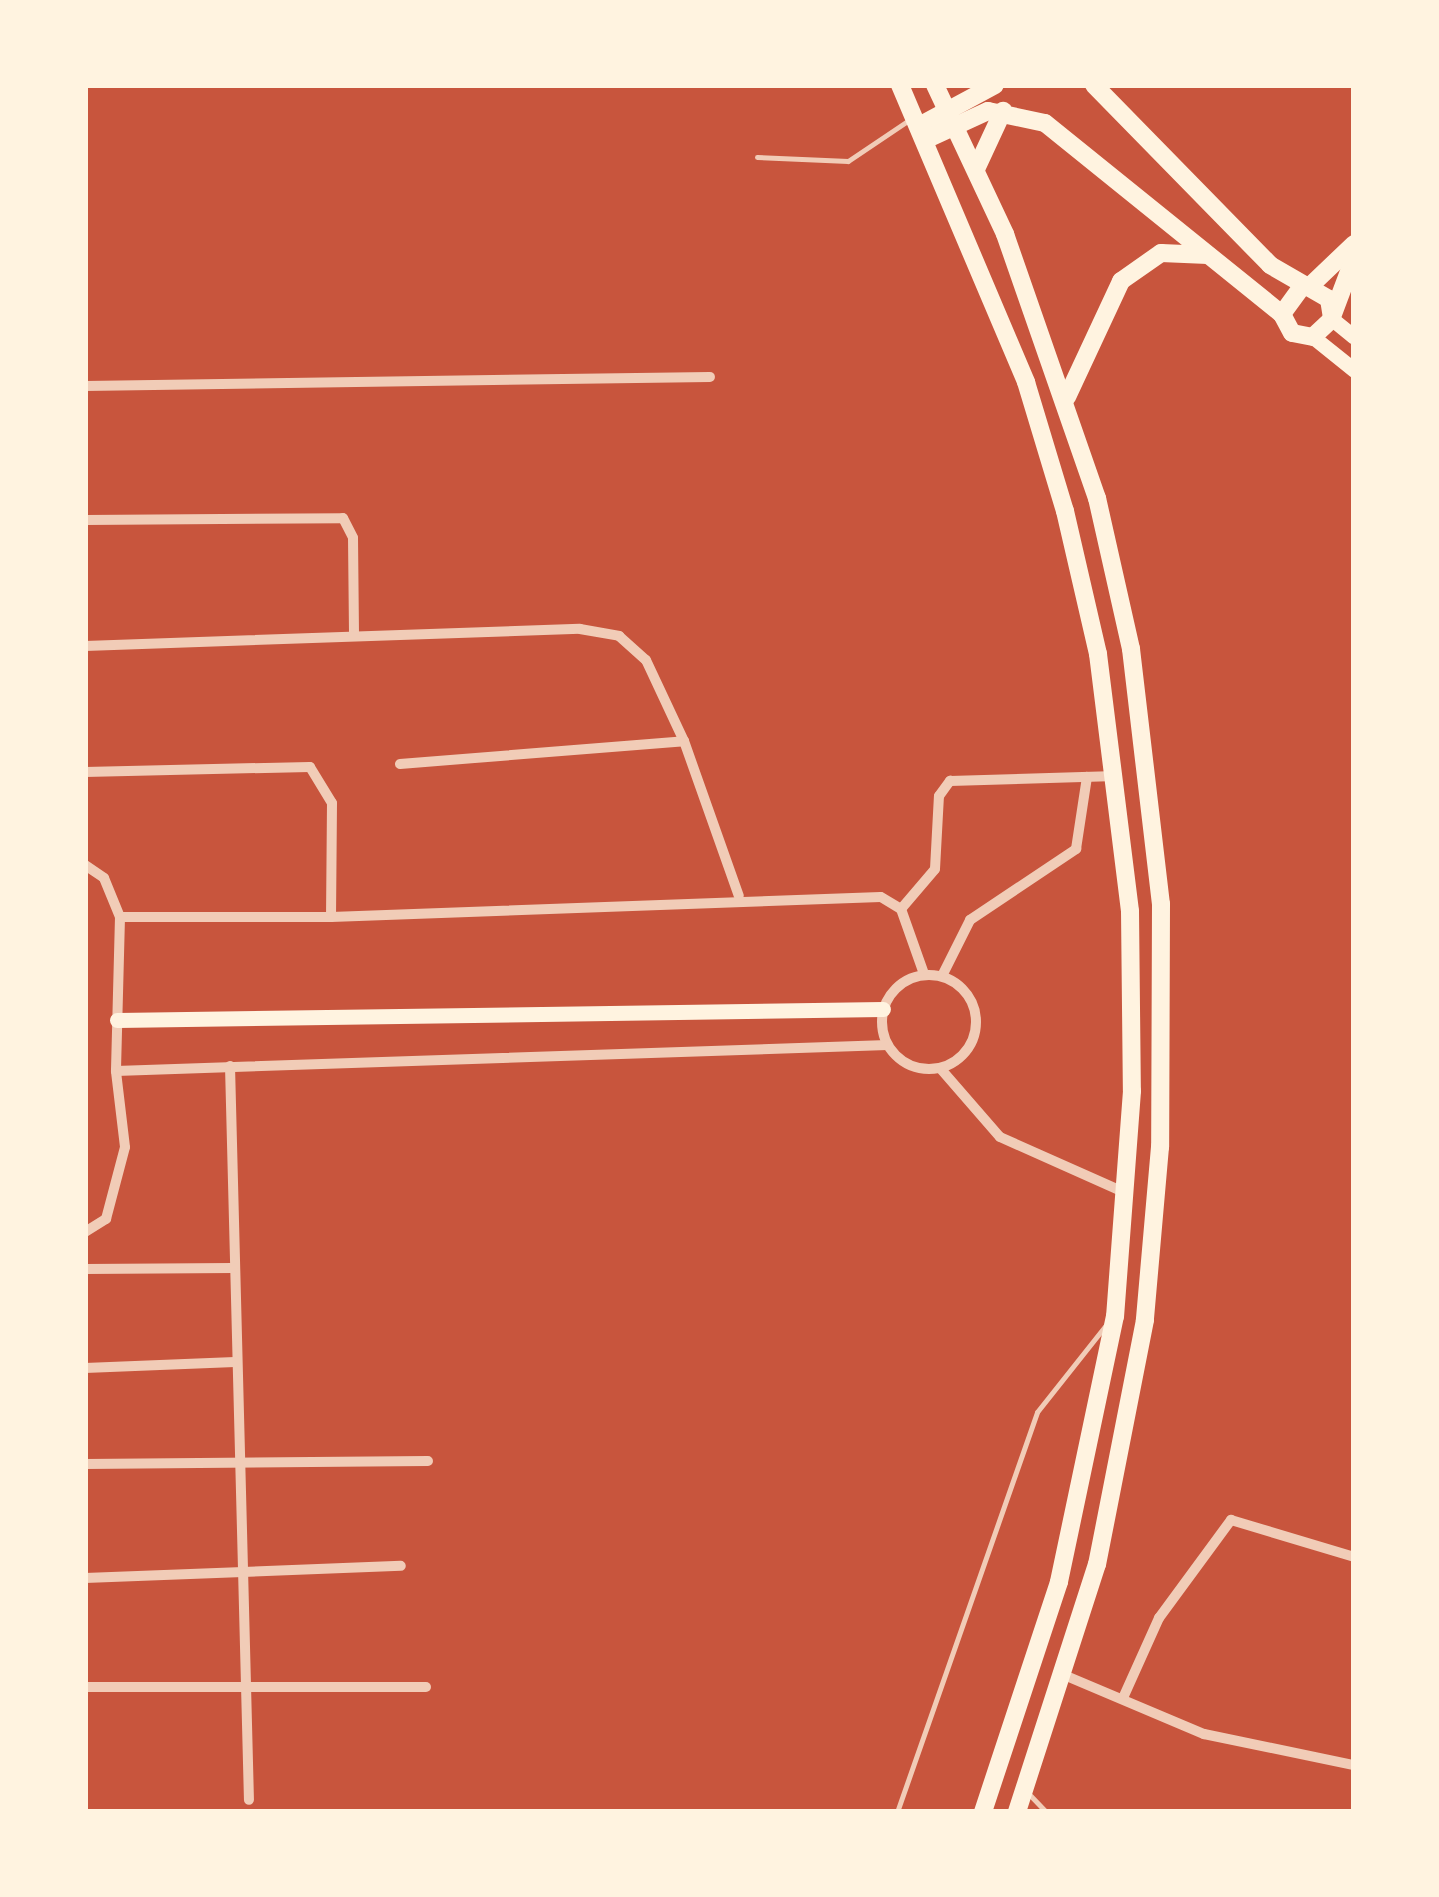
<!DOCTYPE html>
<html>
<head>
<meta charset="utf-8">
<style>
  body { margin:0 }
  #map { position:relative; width:1439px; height:1897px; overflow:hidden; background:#c8553d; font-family:Figtree,sans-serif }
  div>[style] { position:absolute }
  .service>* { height:5px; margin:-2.5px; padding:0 2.5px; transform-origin:2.5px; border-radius:2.5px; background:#f1ccb7 }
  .minor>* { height:10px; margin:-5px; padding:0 5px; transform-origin:5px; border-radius:5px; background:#f1ccb7 }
  .minor>.ring { margin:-5px; padding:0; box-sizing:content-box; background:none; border:10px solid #f1ccb7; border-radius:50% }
  .primary>* { height:15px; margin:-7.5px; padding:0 7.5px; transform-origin:7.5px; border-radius:7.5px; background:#fff3e0 }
  .trunk>* { height:18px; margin:-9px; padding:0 9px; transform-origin:9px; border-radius:9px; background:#fff3e0 }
  span { translate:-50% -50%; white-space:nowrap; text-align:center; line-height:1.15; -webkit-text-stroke:8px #fff3e0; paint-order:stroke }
  .frame { position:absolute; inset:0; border:88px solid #fff3e0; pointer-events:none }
</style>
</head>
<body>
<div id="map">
  <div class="service">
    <div style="left:757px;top:157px;width:91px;rotate:2.5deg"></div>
    <div style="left:848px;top:161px;width:73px;rotate:-33.9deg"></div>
    <div style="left:1027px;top:1792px;width:28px;rotate:46deg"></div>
    <div style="left:897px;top:1812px;width:424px;rotate:-70.7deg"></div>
    <div style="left:1037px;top:1412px;width:111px;rotate:-51.6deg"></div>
  </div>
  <div class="minor">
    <div style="left:85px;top:386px;width:625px;rotate:-0.83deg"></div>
    <div style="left:85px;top:520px;width:258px;rotate:-0.4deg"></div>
    <div style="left:343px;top:518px;width:22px;rotate:63deg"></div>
    <div style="left:353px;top:538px;width:97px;rotate:89.4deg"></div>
    <div style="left:85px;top:646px;width:495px;rotate:-2deg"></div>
    <div style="left:580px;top:629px;width:40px;rotate:10deg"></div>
    <div style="left:619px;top:636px;width:36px;rotate:42deg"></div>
    <div style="left:646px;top:660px;width:89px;rotate:64.9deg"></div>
    <div style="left:400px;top:764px;width:285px;rotate:-4.6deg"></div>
    <div style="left:684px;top:741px;width:164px;rotate:70.5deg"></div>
    <div style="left:85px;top:772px;width:225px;rotate:-1.3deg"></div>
    <div style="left:310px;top:767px;width:42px;rotate:58.6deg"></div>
    <div style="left:332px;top:803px;width:114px;rotate:90.5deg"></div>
    <div style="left:331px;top:917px;width:550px;rotate:-2.08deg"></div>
    <div style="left:881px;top:897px;width:23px;rotate:31deg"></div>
    <div style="left:901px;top:909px;width:69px;rotate:70.5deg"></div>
    <div style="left:85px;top:865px;width:23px;rotate:34deg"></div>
    <div style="left:104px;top:878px;width:42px;rotate:67.7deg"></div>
    <div style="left:120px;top:917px;width:154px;rotate:91.5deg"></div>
    <div style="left:901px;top:909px;width:52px;rotate:-49.6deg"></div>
    <div style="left:935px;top:869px;width:73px;rotate:-86.9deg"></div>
    <div style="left:939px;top:796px;width:19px;rotate:-54deg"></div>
    <div style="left:950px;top:781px;width:166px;rotate:-1.7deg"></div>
    <div style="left:120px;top:917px;width:211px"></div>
    <div class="ring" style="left:882px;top:975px;width:84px;height:84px"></div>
    <div style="left:942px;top:976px;width:63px;rotate:-63.4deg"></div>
    <div style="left:970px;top:920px;width:128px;rotate:-33.8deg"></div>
    <div style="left:1076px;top:849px;width:73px;rotate:-81.3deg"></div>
    <div style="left:230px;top:1066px;width:734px;rotate:88.52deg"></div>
    <div style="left:940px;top:1068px;width:91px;rotate:49deg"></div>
    <div style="left:1000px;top:1137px;width:138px;rotate:24deg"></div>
    <div style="left:85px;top:1232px;width:25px;rotate:-32deg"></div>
    <div style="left:106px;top:1219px;width:74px;rotate:-75.2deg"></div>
    <div style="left:125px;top:1147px;width:77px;rotate:-96.8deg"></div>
    <div style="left:116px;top:1071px;width:772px;rotate:-1.93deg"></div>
    <div style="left:85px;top:1269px;width:148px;rotate:-0.4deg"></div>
    <div style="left:85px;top:1368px;width:150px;rotate:-2.3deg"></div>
    <div style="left:85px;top:1464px;width:343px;rotate:-0.5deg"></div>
    <div style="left:85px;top:1578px;width:316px;rotate:-2.2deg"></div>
    <div style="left:1064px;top:1675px;width:152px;rotate:22.9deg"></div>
    <div style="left:1204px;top:1734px;width:153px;rotate:11.7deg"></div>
    <div style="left:85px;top:1687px;width:341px"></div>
    <div style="left:1123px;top:1698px;width:88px;rotate:-65.8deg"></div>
    <div style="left:1159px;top:1618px;width:122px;rotate:-53.7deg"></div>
    <div style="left:1231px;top:1520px;width:128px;rotate:16.7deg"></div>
  </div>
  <div class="primary">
    <div style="left:1332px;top:319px;width:28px;rotate:39deg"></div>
    <div style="left:1313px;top:337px;width:53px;rotate:38.8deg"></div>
    <div style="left:117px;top:1020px;width:766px;rotate:-0.82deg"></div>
  </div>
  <div class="trunk">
    <div style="left:900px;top:85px;width:323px;rotate:67deg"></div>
    <div style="left:1026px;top:382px;width:135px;rotate:73.2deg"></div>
    <div style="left:1065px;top:511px;width:147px;rotate:77deg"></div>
    <div style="left:1098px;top:654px;width:259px;rotate:82.9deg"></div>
    <div style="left:1130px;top:911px;width:180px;rotate:89.4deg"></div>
    <div style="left:1132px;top:1091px;width:226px;rotate:94.3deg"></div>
    <div style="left:1115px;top:1316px;width:272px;rotate:101.9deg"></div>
    <div style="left:1059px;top:1582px;width:242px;rotate:108.3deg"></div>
    <div style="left:935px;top:85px;width:165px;rotate:64.8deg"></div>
    <div style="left:1005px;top:234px;width:280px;rotate:70.8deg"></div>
    <div style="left:1097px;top:498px;width:155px;rotate:77.3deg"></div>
    <div style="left:1131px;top:649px;width:257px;rotate:83.3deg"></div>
    <div style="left:1161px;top:904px;width:243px;rotate:90.2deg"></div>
    <div style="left:1160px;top:1147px;width:174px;rotate:95deg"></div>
    <div style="left:1145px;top:1320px;width:249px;rotate:101.1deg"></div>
    <div style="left:1097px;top:1564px;width:261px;rotate:107.9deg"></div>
    <div style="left:1094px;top:85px;width:252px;rotate:45.6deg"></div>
    <div style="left:1270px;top:265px;width:68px;rotate:30deg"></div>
    <div style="left:1329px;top:299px;width:20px;rotate:81deg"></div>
    <div style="left:1332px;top:319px;width:26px;rotate:137deg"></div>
    <div style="left:1313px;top:337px;width:21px;rotate:-169deg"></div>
    <div style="left:1292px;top:333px;width:21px;rotate:-118deg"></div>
    <div style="left:1282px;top:314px;width:32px;rotate:-54deg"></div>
    <div style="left:921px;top:125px;width:84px;rotate:-28.4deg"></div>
    <div style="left:927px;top:139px;width:67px;rotate:-24.7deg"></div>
    <div style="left:988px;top:111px;width:58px;rotate:11.9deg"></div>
    <div style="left:1045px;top:123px;width:304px;rotate:38.9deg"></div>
    <div style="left:977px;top:167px;width:62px;rotate:-65.1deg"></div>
    <div style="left:1309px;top:287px;width:62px;rotate:-43.7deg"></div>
    <div style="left:1333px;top:314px;width:60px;rotate:-69.4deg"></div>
    <div style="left:1067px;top:397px;width:128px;rotate:-65deg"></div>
    <div style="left:1121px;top:281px;width:49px;rotate:-35deg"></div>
    <div style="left:1161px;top:253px;width:47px;rotate:2.4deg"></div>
  </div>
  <div class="frame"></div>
</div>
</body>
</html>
